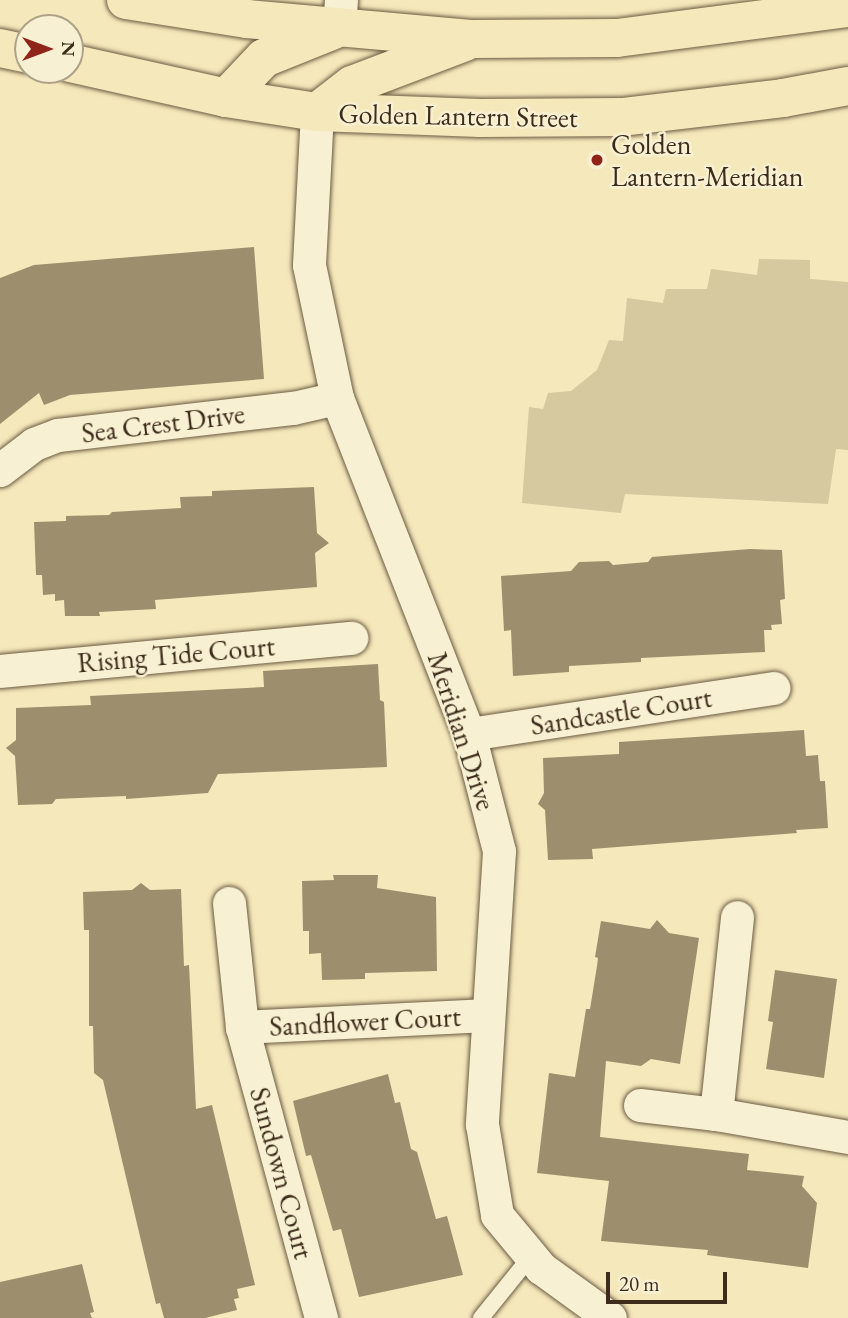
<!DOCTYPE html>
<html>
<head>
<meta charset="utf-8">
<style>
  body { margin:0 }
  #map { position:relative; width:848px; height:1318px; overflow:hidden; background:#f5e8ba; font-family:"EB Garamond",serif }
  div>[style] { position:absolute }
  .green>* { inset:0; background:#d6c89f }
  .building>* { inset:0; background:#9d8e6e }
  .roads { filter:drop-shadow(0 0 2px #6b5b43) drop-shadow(0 0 2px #6b5b43) }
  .service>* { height:16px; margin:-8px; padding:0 8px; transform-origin:8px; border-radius:8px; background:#f8f0d2 }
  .minor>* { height:33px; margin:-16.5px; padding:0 16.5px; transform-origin:16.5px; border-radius:16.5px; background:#f8f0d2 }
  .primary>* { height:38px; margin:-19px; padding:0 19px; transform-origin:19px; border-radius:19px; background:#f5e8ba }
  .dots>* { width:19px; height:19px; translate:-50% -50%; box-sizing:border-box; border:4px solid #f8f0d2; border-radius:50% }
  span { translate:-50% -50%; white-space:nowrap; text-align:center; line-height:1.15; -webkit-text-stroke:5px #f8f0d2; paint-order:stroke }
  .street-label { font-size:28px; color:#3d2c1b }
  .poi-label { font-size:28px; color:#3d2c1b }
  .left { translate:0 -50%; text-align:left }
  .north { position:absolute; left:14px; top:14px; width:70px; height:70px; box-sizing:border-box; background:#f8f0d2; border:2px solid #ada289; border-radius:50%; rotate:90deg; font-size:19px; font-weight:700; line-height:28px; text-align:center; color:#3d2c1b }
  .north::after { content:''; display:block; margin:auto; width:24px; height:32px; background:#8f2418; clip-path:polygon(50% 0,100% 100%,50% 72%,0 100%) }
  .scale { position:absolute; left:606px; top:1272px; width:121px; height:32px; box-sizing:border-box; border:4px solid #3d2c1b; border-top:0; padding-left:9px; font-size:21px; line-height:24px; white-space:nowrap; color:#3d2c1b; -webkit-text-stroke:5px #f8f0d2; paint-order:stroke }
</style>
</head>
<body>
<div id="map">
  <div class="green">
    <div style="clip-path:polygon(759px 259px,810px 260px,810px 279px,848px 282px,848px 450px,836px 449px,828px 504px,625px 494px,621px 513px,522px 503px,529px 407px,543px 409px,548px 393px,571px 391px,597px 370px,609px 340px,623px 341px,627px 298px,663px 303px,666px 289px,707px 289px,711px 269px,757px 275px)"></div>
  </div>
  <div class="building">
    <div style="clip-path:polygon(254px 247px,264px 379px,70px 395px,44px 405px,39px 393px,0 424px,0 278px,34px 265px)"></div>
    <div style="clip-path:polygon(314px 487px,317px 533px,329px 543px,315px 553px,317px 587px,155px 600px,156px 609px,99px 612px,100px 616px,65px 616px,64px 600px,55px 601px,55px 594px,43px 595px,42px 575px,36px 575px,34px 522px,66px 521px,66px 516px,109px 515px,112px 512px,181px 508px,180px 497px,212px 496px,212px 491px)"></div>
    <div style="clip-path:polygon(750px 549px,782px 550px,785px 599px,780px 600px,782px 624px,771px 625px,772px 630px,764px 630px,765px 652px,641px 658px,641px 662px,569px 666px,569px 672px,513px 676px,511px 630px,504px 631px,501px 576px,571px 571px,579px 562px,609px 561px,613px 565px,648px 562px,652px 557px)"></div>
    <div style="clip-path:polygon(378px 664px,380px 700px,384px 702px,387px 767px,218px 774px,208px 793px,126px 799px,126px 796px,56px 799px,52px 804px,18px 805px,15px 756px,6px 748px,16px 740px,16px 708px,91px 705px,90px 696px,264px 687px,263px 671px)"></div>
    <div style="clip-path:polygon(804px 730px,806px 756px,818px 755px,820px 781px,825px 781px,828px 828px,796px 830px,797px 833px,592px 849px,593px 859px,548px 860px,545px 810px,538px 804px,544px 793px,543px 758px,619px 754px,619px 742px)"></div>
    <div style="clip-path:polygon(333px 875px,378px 875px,377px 888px,436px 897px,437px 971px,365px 973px,365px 979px,322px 980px,321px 953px,309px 954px,309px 931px,303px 931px,302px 881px,334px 880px)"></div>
    <div style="clip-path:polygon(141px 883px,150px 890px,181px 889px,184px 966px,189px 965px,196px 1109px,212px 1105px,255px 1285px,237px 1289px,239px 1298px,234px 1299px,237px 1310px,205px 1318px,164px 1318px,160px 1303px,156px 1304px,103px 1080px,94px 1073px,93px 1026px,89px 1026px,89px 930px,84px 930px,83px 892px,132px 890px)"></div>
    <div style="clip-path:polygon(657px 920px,669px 933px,699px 938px,680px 1064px,651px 1059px,641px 1066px,606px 1061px,600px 1137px,749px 1154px,747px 1170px,804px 1176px,802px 1186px,817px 1203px,808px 1268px,707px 1255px,708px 1250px,601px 1241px,609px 1181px,537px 1173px,549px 1073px,575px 1077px,586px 1009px,590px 1009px,597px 966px,598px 958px,595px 957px,601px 921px,650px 929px)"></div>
    <div style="clip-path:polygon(775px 970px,837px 979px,824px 1078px,766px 1069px,773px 1022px,768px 1021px)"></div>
    <div style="clip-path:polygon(388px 1074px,395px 1103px,400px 1102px,411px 1149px,417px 1152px,436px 1219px,447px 1216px,463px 1275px,359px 1297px,341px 1229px,333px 1231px,311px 1155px,306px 1156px,293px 1101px)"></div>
    <div style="clip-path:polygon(82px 1264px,94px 1312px,90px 1313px,92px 1318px,0 1318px,0 1282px)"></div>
  </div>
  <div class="roads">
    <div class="service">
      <div style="left:481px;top:1318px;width:80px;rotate:-51.1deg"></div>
    </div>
    <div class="minor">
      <div style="left:339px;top:28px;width:28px;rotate:-86deg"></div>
      <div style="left:317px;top:112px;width:153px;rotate:93deg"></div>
      <div style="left:309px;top:265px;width:136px;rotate:78.1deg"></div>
      <div style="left:337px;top:398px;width:361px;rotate:68.6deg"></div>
      <div style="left:469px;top:734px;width:121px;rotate:75.6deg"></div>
      <div style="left:499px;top:851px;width:274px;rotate:93.6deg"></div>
      <div style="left:482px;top:1124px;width:92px;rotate:80.6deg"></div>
      <div style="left:497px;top:1215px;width:69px;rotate:50.3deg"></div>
      <div style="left:541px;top:1268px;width:85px;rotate:35.9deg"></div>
      <div style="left:0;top:470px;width:43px;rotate:-37.4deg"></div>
      <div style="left:34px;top:444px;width:26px;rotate:-21deg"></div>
      <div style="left:58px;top:435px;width:237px;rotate:-6.6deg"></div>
      <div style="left:293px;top:408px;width:45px;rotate:-12.8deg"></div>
      <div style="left:0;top:671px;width:353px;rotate:-5.4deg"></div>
      <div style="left:469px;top:734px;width:308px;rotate:-8.6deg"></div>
      <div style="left:229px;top:903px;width:125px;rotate:84deg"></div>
      <div style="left:242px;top:1027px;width:302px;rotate:74.8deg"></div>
      <div style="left:242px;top:1027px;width:245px;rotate:-2.8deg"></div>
      <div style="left:640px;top:1105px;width:77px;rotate:6.8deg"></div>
      <div style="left:716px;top:1114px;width:134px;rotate:9.9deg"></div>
      <div style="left:716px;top:1114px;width:198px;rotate:-83.9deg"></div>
    </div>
    <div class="primary">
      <div style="left:126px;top:0;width:122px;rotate:8.9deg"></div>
      <div style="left:247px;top:19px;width:227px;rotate:5.1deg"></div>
      <div style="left:473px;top:39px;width:144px;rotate:-0.4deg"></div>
      <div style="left:617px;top:38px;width:233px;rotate:-7.4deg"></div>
      <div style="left:0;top:48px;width:29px;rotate:12deg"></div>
      <div style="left:70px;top:63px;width:160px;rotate:12.6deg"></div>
      <div style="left:226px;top:98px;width:92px;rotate:8.7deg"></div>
      <div style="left:317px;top:112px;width:163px;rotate:2.1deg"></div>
      <div style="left:480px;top:118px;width:142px;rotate:-0.4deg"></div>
      <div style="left:622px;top:117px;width:162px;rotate:-6.7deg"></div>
      <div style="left:783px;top:98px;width:66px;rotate:-10.5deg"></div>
      <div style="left:226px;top:98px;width:55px;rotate:-46.5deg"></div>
      <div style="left:264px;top:58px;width:75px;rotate:-21.8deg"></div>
      <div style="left:317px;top:112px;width:44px;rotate:-37.6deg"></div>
      <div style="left:352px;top:85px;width:121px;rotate:-20.8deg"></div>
    </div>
  </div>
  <div class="dots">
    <div style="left:597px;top:160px;background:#8f2418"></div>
  </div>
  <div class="street-label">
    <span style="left:458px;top:115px;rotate:1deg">Golden Lantern Street</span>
    <span style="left:163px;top:423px;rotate:-7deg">Sea Crest Drive</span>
    <span style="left:176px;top:654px;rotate:-5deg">Rising Tide Court</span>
    <span style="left:621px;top:711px;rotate:-9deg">Sandcastle Court</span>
    <span style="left:462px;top:731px;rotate:72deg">Meridian Drive</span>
    <span style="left:365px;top:1021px;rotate:-3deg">Sandflower Court</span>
    <span style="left:282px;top:1173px;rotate:75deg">Sundown Court</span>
  </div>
  <div class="poi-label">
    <span class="left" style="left:611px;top:160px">Golden<br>Lantern-Meridian</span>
  </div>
  <div class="north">N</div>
  <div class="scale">20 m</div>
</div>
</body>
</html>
